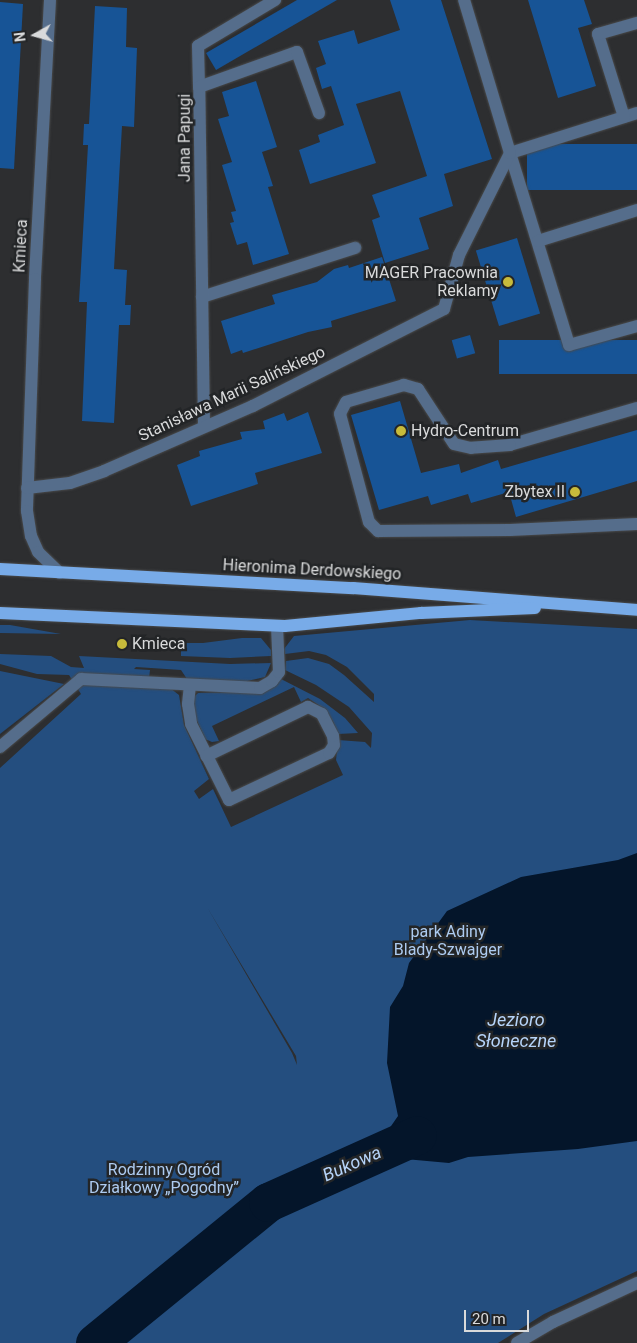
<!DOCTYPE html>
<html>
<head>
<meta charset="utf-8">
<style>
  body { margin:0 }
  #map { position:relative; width:637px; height:1343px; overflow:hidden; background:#2d2e30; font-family:Roboto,sans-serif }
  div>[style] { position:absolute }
  .green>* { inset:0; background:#244e7f }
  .water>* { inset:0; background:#04152a }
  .river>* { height:39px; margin:-19.5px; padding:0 19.5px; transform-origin:19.5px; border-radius:19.5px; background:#04152a }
  .building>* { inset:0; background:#175496; transform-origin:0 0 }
  .roads { filter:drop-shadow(0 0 1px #494a4b) drop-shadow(0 0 1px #494a4b) }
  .minor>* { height:12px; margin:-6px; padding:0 6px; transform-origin:6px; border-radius:6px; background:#556d8b }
  .major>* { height:12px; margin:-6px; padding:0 6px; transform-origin:6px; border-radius:6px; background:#78abe8 }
  .dots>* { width:14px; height:14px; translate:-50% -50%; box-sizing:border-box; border:2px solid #232527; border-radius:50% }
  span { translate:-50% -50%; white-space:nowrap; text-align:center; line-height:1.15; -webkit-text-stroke:5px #232527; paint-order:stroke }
  .street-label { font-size:16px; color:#d9dadb }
  .poi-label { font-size:16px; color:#d9dadb }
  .right { translate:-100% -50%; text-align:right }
  .left { translate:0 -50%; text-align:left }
  .park-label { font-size:16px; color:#adcbf0 }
  .water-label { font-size:18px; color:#b6d4f9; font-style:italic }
  .north { position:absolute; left:10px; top:10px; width:50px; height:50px; -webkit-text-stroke:4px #232527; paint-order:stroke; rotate:263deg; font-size:14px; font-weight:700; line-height:20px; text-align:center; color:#d9dadb }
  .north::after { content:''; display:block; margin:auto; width:18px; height:22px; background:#d9dadb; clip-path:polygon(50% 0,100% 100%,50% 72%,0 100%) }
  .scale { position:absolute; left:464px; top:1310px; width:65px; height:22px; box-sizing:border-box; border:2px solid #d9dadb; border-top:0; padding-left:6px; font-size:15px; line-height:18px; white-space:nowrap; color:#d9dadb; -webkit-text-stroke:4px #232527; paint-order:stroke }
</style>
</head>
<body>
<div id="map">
  <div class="green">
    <div style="clip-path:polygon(evenodd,470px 620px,637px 629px,637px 1271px,544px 1314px,498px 1343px,0 1343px,0 768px,81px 694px,69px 675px,37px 674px,0 664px,0 654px,51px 656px,71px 667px,84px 668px,79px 656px,230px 664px,271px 663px,265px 677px,243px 682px,187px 679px,181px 670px,136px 667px,134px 669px,150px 670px,148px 687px,170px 688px,179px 695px,184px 725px,209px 779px,194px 791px,199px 799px,213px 789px,231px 827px,343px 775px,336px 760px,338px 740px,365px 742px,371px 748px,372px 733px,349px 707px,316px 685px,285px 670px,286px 661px,308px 658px,329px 664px,344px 675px,374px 702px,374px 694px,347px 667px,326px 655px,309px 651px,285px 654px,284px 649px,294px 636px,470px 620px,207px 907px,296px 1056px,297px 1065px,292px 1053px,207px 907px)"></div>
    <div style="clip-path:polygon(0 625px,10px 625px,61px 634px,0 633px)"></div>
    <div style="clip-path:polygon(242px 638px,261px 638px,271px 650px,271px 656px,230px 658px,181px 656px,181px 643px,203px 643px)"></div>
    <div style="clip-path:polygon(0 671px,64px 684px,0 734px)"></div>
    <div style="clip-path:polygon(281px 679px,320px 699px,345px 718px,358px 733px,338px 734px,333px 722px,326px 710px,308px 698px,301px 702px,294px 687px,212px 726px,219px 741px,212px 742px,205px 739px,194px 714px,194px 697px,198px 693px,267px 691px)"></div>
  </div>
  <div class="water">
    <div style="clip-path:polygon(637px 853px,637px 1141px,578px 1149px,468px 1157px,449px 1163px,405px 1159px,394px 1153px,370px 1159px,367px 1149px,380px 1142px,398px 1116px,387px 1063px,390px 1007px,403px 986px,409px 963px,447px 911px,521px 877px,618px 860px)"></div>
  </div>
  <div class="river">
    <div style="left:95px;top:1343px;width:223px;rotate:-39.2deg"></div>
    <div style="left:268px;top:1202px;width:163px;rotate:-24.2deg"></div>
  </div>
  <div class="building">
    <div style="clip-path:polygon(297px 0,337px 0,216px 70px,206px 53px)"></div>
    <div style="clip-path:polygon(390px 0,441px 0,492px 159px,444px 174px,453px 206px,419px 218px,429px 249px,385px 263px,372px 220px,380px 217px,372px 195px,427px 176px,400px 91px,356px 104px,376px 163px,310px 184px,299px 150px,320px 142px,318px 135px,344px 125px,331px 86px,322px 89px,316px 68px,326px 64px,318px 41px,354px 30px,358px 44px,400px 30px)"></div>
    <div style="clip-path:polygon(528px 0,584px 0,592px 24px,578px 28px,596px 86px,558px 98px)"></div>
    <div style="clip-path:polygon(0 2px,23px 4px,14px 169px,0 168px)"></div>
    <div style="clip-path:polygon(95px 6px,127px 8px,126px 47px,137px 48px,134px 127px,122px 126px,114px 269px,127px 270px,125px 305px,131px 305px,130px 325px,119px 325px,114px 423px,82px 421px,87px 302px,79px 302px,88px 145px,83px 145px,84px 124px,89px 124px)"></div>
    <div style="clip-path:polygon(256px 81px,277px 147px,262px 152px,273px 186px,268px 187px,289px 254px,253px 265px,247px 242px,237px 245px,230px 223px,234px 222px,231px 212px,236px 211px,222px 165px,232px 162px,218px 119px,229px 116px,222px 92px)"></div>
    <div style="left:637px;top:144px;width:46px;height:110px;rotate:90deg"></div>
    <div style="left:517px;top:238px;width:79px;height:43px;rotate:73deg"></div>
    <div style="clip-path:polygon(382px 257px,396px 301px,331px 321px,332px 327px,308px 332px,243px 353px,242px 350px,231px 354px,221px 321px,275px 304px,272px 295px,317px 282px,334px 269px,348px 265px,349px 268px)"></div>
    <div style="left:470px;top:335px;width:19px;height:19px;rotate:74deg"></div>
    <div style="left:637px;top:340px;width:34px;height:138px;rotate:90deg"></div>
    <div style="clip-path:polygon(400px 401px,421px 473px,459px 464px,461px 473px,498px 460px,501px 469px,637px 430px,637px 481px,516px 517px,509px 492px,471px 503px,468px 494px,431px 505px,428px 496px,379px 510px,351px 415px)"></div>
    <div style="clip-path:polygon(308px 412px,322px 453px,255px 473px,258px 484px,191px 506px,177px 465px,200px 456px,199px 451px,242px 439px,240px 432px,265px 429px,263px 421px,284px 413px,287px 421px)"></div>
  </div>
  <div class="roads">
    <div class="minor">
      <div style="left:50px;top:0;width:279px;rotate:93.1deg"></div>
      <div style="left:35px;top:279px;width:232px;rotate:92deg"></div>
      <div style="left:27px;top:511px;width:25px;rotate:81deg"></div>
      <div style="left:31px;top:536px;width:17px;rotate:66deg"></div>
      <div style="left:38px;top:552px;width:30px;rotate:44deg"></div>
      <div style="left:199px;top:87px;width:41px;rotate:-91.4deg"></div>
      <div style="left:198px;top:46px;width:90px;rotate:-30.9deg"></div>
      <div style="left:637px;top:113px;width:133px;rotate:162.5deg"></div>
      <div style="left:510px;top:153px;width:201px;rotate:72.9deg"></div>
      <div style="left:569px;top:345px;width:71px;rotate:-15.6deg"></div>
      <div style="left:624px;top:117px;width:87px;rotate:-107.4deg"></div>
      <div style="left:598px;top:34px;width:41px;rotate:-15.8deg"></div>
      <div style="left:538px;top:241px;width:104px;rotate:-17.4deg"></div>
      <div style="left:202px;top:297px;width:161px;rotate:-17.8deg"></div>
      <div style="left:637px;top:408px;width:132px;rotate:163.8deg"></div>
      <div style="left:510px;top:445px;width:39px;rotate:176deg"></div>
      <div style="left:471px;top:448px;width:17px;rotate:-167deg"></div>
      <div style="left:454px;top:444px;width:66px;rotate:-123.2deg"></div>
      <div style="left:418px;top:389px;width:15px;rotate:-164deg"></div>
      <div style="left:404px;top:385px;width:60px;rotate:163.7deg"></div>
      <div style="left:346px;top:402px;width:13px;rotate:117deg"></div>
      <div style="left:340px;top:414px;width:112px;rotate:75deg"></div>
      <div style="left:369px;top:522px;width:13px;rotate:45deg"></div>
      <div style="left:378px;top:531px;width:132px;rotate:-0.4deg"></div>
      <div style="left:510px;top:530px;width:127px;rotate:-2.7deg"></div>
      <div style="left:204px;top:426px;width:339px;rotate:-90.8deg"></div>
      <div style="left:199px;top:87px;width:104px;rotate:-19.7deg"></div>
      <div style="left:297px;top:52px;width:65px;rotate:70.2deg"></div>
      <div style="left:27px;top:488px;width:43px;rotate:-6.6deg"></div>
      <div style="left:70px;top:483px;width:36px;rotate:-19deg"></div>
      <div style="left:104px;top:471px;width:163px;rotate:-23.6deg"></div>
      <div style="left:253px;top:406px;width:214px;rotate:-26.9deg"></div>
      <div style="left:444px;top:309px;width:56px;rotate:-74.5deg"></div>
      <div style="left:459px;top:255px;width:114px;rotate:-63.4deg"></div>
      <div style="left:510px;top:153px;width:160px;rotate:-106.7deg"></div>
      <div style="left:190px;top:685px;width:19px;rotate:96deg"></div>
      <div style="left:188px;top:704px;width:20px;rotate:81deg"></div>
      <div style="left:191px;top:724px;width:85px;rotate:63.4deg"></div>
      <div style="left:229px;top:800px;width:110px;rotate:-25.2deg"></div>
      <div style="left:329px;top:753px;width:9px;rotate:-58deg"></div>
      <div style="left:334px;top:745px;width:9px;rotate:-96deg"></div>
      <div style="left:333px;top:736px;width:25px;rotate:-117deg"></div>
      <div style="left:322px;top:714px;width:16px;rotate:-153deg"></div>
      <div style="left:308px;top:707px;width:113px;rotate:154.3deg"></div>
      <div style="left:0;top:747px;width:106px;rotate:-40deg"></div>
      <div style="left:81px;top:679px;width:179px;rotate:2.9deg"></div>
      <div style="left:260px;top:688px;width:14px;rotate:-30deg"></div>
      <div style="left:272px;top:681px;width:11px;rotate:-52deg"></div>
      <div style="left:279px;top:672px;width:46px;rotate:-92.5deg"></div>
      <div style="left:517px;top:1343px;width:42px;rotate:-30.3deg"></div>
      <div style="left:553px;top:1322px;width:93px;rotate:-24.9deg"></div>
    </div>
    <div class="major">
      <div style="left:0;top:569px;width:354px;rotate:3.1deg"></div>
      <div style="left:353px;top:588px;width:285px;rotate:4.4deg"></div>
      <div style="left:0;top:613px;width:285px;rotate:2.6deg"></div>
      <div style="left:285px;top:626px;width:137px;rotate:-5.5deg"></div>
      <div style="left:421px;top:613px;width:114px;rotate:-2.5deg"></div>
    </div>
  </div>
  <div class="dots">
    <div style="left:508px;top:282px;background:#c7bb3b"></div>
    <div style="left:401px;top:431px;background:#c7bb3b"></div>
    <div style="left:575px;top:492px;background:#c7bb3b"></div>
    <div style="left:122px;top:644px;background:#c7bb3b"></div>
  </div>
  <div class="street-label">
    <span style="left:185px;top:138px;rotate:-90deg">Jana Papugi</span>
    <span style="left:21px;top:246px;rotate:-87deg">Kmieca</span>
    <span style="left:232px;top:394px;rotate:-25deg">Stanisława Marii Salińskiego</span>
    <span style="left:312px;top:570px;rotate:3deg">Hieronima Derdowskiego</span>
  </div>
  <div class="poi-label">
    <span class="right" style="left:498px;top:282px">MAGER Pracownia<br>Reklamy</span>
    <span class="left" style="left:411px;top:431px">Hydro-Centrum</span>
    <span class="right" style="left:565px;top:492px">Zbytex II</span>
    <span class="left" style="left:132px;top:644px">Kmieca</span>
  </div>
  <div class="park-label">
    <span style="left:448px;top:941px">park Adiny<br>Blady-Szwajger</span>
    <span style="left:164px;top:1179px">Rodzinny Ogród<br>Działkowy „Pogodny”</span>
  </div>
  <div class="water-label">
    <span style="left:516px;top:1031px">Jezioro<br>Słoneczne</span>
    <span style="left:352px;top:1164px;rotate:-24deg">Bukowa</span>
  </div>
  <div class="north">N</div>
  <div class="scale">20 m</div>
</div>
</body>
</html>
